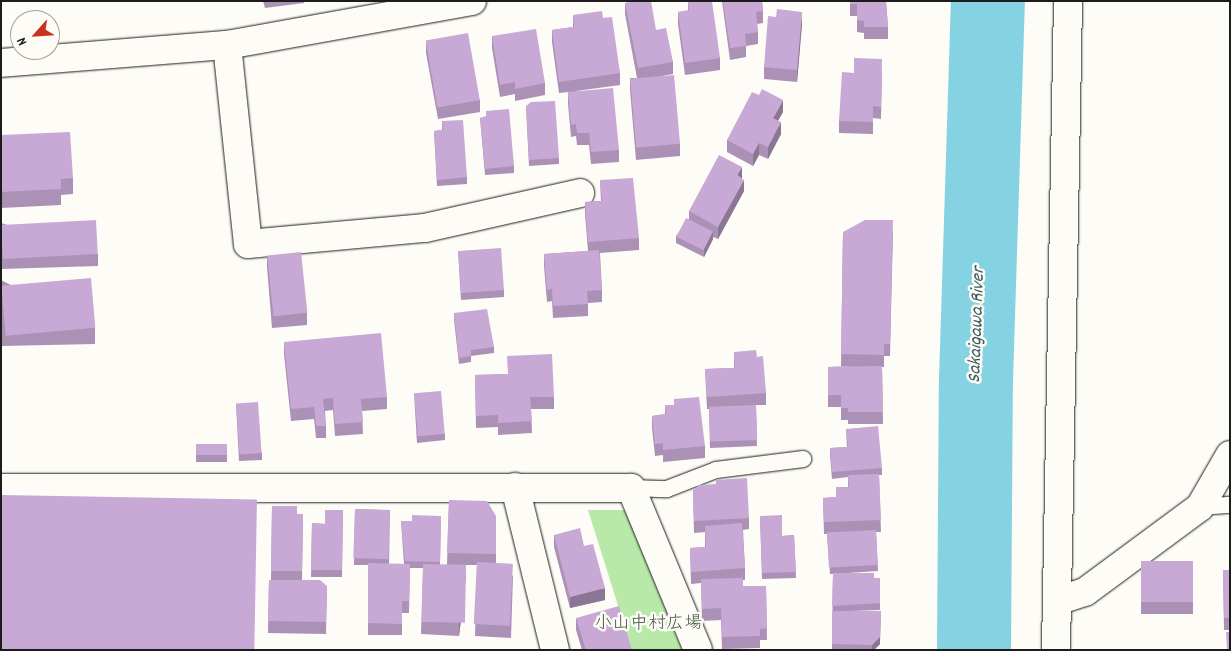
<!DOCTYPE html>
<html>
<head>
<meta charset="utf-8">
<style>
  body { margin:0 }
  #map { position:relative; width:1231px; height:651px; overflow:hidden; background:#fdfcf7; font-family:Dekko,"Klee One",sans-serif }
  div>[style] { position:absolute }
  .green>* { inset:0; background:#b8e9a9 }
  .river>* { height:74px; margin:-37px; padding:0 37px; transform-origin:37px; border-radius:37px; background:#85d3e2 }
  .roads { filter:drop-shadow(0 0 1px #1c1c1c) drop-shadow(0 0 1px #1c1c1c) }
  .service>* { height:16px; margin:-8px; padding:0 8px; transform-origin:8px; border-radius:8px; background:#fdfcf7 }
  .minor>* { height:28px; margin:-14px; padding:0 14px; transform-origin:14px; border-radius:14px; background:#fdfcf7 }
  .wall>* { inset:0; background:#ac91b7; transform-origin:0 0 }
  .shaded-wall>* { inset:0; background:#8c7695 }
  .building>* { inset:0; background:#c8a9d5; transform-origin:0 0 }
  span { translate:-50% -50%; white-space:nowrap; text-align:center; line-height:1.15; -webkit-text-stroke:5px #fdfcf7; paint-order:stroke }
  .park-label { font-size:18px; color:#4b5a46 }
  .water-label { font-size:19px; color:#415c61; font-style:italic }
  .frame { position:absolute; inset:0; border:2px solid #1c1c1c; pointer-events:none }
  .north { position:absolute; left:10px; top:10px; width:50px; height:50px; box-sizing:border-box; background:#fdfcf7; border:1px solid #a3a29f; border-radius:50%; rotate:244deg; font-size:14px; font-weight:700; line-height:20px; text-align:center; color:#1c1c1c }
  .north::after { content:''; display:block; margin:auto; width:18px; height:22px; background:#c8321e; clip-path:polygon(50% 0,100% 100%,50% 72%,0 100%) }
</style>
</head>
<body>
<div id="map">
  <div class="green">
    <div style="clip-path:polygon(588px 510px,625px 510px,682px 650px,632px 650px)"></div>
  </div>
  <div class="river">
    <div style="left:974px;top:650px;width:270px;rotate:-89.6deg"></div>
    <div style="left:976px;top:380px;width:379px;rotate:-88.2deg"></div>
  </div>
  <div class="roads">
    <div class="service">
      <div style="left:631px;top:488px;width:36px;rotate:2deg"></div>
      <div style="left:667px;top:489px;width:53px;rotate:-21.2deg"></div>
      <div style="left:716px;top:470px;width:88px;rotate:-7.2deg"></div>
      <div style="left:1200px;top:507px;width:30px;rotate:-4deg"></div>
    </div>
    <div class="minor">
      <div style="left:227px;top:45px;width:200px;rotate:84deg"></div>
      <div style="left:248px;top:244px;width:178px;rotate:-5.2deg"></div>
      <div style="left:425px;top:228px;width:159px;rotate:-12.7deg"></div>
      <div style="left:1px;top:63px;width:227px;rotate:-4.6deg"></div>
      <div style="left:227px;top:45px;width:249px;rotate:-10.2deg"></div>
      <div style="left:515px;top:487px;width:168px;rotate:76.2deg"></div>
      <div style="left:1px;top:488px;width:630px"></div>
      <div style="left:631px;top:488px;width:175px;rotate:67.5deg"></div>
      <div style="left:1057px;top:601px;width:29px;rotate:-18deg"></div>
      <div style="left:1085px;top:592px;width:143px;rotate:-36.5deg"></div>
      <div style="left:1200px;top:507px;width:60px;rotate:-60deg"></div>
      <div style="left:1056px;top:650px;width:649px;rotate:-88.94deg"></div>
    </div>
  </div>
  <div class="wall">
    <div style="clip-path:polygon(263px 1px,304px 1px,304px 3px,265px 8px)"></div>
    <div style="clip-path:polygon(688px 1px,720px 58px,720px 70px,685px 75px,678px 24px,678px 12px,688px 11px)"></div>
    <div style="clip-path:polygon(722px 1px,762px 1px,763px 11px,763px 23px,757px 24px,758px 32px,758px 44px,746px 46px,746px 57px,730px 60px)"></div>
    <div style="clip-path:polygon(850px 1px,886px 1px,888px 27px,888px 39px,864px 39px,864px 33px,857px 32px,857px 16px,850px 16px)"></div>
    <div style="clip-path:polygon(625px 3px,656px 30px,673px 62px,673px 74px,662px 76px,680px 144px,680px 156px,636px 160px,630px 90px,630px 78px,637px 78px,625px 14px)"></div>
    <div style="clip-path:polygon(573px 15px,603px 18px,620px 73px,620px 85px,576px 91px,619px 150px,619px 162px,591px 164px,589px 145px,577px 145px,576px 136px,571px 137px,568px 104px,568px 92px,559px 93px,552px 42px,552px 30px,573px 27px)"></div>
    <div style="clip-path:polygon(802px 24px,797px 82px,764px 79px,764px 67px)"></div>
    <div style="clip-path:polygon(492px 36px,545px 83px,545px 95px,515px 101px,515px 94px,500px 97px,492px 48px)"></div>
    <div style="clip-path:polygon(426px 41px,480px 100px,480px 112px,438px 119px,426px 53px)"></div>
    <div style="clip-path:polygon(882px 71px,881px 119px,873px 118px,873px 134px,839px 133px,839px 121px,854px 73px)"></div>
    <div style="clip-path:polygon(526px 106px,559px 158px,559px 164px,529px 166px)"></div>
    <div style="clip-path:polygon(486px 111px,514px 166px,514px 173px,485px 175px,480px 118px,486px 117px)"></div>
    <div style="clip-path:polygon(783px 112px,778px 120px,781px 134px,768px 159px,759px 155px,753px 166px,727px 152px,727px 140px)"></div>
    <div style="clip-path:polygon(442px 121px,467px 177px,467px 184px,437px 186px,434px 131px,442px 130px)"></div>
    <div style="clip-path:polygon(1px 135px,73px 178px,73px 194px,61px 195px,61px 205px,1px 208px)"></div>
    <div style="clip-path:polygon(742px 178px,744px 191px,718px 239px,713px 237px,713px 239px,704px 257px,676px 243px,676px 236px,689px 219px,689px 211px)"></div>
    <div style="clip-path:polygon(600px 180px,639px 238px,639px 250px,600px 253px,602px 290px,602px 302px,588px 303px,588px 316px,553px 318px,552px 301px,547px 302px,544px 266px,544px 254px,588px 251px,585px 214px,585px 202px,601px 201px)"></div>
    <div style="clip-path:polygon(1px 223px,98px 254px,98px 266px,1px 269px)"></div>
    <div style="clip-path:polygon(843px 232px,893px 232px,890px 356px,884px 356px,884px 367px,882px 367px,883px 424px,848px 424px,848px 420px,841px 420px,841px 407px,828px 407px,828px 367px,853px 366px,841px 366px)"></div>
    <div style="clip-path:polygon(458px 251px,504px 290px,504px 297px,461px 300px)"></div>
    <div style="clip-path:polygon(267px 255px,307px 313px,307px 325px,272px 328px,267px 267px)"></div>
    <div style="clip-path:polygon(1px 280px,95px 328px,95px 344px,1px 346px)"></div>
    <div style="clip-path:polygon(454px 313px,494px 347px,494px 353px,471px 356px,471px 362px,459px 364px,454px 320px)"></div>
    <div style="clip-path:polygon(284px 342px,387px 397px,387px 409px,362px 411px,363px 434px,335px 436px,333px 410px,325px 411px,326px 426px,326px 438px,316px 438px,314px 419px,291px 421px,284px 354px)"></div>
    <div style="clip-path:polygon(734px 352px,757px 357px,766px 393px,766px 405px,756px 405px,757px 446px,710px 448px,709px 409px,707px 409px,705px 369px,734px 368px)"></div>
    <div style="clip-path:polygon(507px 374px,554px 397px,554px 409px,531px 409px,532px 433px,498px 435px,498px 427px,476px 428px,475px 375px)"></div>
    <div style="clip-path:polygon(414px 393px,445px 434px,445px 440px,417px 443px)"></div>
    <div style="clip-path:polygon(236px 403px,262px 453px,262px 460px,239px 461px)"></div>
    <div style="clip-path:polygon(665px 405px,705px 446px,705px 458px,663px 462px,663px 455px,655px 456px,652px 428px,652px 416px,665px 414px)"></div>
    <div style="clip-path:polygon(846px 429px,882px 468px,882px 475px,879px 475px,881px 532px,876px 532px,878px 571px,848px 573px,874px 578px,880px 578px,880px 610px,851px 611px,881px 611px,880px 644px,874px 650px,832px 650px,833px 574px,830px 574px,827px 534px,824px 534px,823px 498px,836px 497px,848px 487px,848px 477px,832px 479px,830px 455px,830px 448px,847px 447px)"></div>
    <div style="left:196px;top:444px;width:31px;height:18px"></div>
    <div style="clip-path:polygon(693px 490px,749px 518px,749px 529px,743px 530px,745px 568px,745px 580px,743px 580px,743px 586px,766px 586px,767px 640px,760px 640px,760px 648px,722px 649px,721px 620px,702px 621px,701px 583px,691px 584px,690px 548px,705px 547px,705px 532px,694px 533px)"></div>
    <div style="clip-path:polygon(449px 500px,496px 516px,496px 563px,513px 576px,511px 638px,475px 636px,477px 565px,455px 565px,466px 577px,459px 636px,421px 634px,423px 568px,410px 568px,409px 613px,402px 613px,402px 635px,368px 635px,368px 565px,354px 565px,355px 509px,390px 510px,389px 564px,404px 564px,401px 521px,412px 521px,441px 516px,440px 565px,447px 565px)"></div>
    <div style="clip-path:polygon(272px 506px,297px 514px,303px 514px,302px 580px,327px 586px,326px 634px,268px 633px,269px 580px,271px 580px)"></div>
    <div style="clip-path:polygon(343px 510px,342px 577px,311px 577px,312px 523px,325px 524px)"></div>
    <div style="clip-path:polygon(760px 516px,782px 536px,794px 535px,796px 578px,762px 579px)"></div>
    <div style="clip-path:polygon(554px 535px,584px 546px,605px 600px,570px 608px,554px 547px)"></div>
    <div style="left:1141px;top:561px;width:52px;height:53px"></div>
    <div style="clip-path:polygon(1223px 570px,1230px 570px,1230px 630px,1224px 630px)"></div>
    <div style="clip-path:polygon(576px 618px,632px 650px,582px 650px,576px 630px)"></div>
  </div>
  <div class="shaded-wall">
    <div style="clip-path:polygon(802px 12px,802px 24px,797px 82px,797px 70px)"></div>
    <div style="clip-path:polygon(783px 100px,783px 112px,773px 130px,773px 118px)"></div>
    <div style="clip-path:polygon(781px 122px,781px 134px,768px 159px,768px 147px)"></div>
    <div style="clip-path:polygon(759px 143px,759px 155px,753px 166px,753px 154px)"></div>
    <div style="clip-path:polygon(742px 167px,742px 179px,737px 175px)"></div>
    <div style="clip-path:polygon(744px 180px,744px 191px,718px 239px,718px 227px)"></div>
    <div style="clip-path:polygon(713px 232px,713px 239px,704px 257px,704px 250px)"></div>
    <div style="clip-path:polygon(466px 565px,466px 577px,459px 636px,459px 624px)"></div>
    <div style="clip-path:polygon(605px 588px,605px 600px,570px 608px,570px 597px)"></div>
    <div style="clip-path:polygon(880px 637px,880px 644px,874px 650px,872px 650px,872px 645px)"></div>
  </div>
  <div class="building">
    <div style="clip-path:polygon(633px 1px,651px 1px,656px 30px,666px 28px,673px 62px,638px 68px,625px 3px)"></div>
    <div style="clip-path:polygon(688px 1px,712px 1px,720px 58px,685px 63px,678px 12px,689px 10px)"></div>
    <div style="clip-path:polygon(723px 1px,762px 1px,763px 11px,756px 12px,758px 32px,745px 34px,746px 46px,730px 48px)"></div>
    <div style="clip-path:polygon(850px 1px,886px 1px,888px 27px,864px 27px,864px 21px,857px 20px,857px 4px,850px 4px)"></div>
    <div style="clip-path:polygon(777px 9px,802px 12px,797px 70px,764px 67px,768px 16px,776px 17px)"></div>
    <div style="clip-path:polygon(602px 11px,603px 18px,612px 17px,620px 73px,559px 82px,552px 30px,574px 27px,573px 15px)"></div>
    <div style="clip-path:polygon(536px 29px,545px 83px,515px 89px,515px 82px,500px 85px,492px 36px)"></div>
    <div style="left:468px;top:33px;width:68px;height:43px;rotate:80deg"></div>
    <div style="clip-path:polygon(854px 58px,882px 59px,881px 107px,873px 106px,873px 122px,839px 121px,842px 72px,854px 73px)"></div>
    <div style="left:674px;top:75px;width:69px;height:44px;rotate:85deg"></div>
    <div style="clip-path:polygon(613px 88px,619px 150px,591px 152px,589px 133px,577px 133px,576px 124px,571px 125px,568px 92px)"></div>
    <div style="clip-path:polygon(762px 89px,783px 100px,773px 118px,781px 122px,768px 147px,759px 143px,753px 154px,727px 140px,752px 92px,759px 95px)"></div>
    <div style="clip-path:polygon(555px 101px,559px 158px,529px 160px,526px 106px,531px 102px)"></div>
    <div style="clip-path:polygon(509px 109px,514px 166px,485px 169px,480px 118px,486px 116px,486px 111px)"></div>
    <div style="clip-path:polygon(463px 120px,467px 177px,437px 180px,434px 131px,443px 130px,442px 121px)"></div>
    <div style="clip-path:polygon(70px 132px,73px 178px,61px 179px,61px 189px,1px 192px,1px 135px)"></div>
    <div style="clip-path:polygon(719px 155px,742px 167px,737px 175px,744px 180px,718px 227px,689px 211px)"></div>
    <div style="clip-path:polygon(633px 178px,639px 238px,588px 242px,585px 202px,602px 201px,600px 180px)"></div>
    <div style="left:686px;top:218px;width:30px;height:21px;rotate:27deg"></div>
    <div style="left:96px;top:220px;width:34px;height:95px;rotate:87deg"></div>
    <div style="clip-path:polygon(865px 220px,893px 220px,890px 344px,884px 344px,884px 355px,841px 354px,843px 232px)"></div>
    <div style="left:501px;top:248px;width:42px;height:43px;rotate:86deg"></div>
    <div style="clip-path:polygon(599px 250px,602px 290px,587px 291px,588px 304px,553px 306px,552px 289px,547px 290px,544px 254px)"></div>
    <div style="left:301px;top:252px;width:61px;height:34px;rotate:84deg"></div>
    <div style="left:91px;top:278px;width:50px;height:90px;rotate:85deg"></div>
    <div style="clip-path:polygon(487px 309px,494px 347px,471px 350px,471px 356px,459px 358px,454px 313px)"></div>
    <div style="clip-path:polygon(381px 333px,387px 397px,361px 399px,363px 422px,335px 424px,333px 398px,323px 399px,326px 426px,316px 426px,314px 407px,291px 409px,284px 342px)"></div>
    <div style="clip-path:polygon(756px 350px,757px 357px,763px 356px,766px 393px,707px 397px,705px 369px,735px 368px,734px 352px)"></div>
    <div style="clip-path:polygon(552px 354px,554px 397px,530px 397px,532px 421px,498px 423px,498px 415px,476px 416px,475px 375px,508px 374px,507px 356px)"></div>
    <div style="clip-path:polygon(882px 366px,883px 412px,848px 412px,848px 408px,841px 408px,841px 395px,828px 395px,828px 367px)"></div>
    <div style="left:441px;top:391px;width:43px;height:27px;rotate:85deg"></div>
    <div style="clip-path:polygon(699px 397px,705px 446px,663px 450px,663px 443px,655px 444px,652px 416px,666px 414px,665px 405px,674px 405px,674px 399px)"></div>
    <div style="left:258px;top:402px;width:51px;height:22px;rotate:86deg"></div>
    <div style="left:756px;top:405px;width:35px;height:47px;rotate:88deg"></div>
    <div style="clip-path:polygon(878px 426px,882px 468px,832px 472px,830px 448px,848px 447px,846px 429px)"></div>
    <div style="left:196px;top:444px;width:31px;height:11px"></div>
    <div style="clip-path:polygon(879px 474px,881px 520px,824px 522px,823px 498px,836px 497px,836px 487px,849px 487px,848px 475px)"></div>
    <div style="clip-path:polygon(747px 478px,749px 518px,694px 521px,693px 490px,699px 485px,716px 484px,716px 480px)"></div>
    <div style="left:1px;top:495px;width:256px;height:155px;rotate:1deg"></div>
    <div style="clip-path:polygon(449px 500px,487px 501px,496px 516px,496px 554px,447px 553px)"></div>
    <div style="clip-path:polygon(272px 506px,297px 506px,297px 514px,303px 514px,302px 571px,271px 571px)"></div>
    <div style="left:355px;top:509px;width:35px;height:49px;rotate:2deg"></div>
    <div style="clip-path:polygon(325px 510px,343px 510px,342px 570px,311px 570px,312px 523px,325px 524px)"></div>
    <div style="clip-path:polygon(412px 515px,441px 516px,440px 562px,405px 561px,401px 521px,412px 521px)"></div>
    <div style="clip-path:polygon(782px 515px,782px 536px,794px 535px,796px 572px,762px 573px,760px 516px)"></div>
    <div style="clip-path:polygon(742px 523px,745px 568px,691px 572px,690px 548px,706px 547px,705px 526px)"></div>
    <div style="clip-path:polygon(580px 528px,584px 546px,593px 544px,605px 588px,570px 597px,554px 535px)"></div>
    <div style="left:876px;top:530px;width:35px;height:49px;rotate:87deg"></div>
    <div style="left:1141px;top:561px;width:52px;height:41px"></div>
    <div style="left:477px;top:562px;width:36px;height:62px;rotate:3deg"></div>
    <div style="clip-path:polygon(368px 563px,410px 564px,409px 601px,402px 601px,402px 624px,368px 623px)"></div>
    <div style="left:423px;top:564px;width:43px;height:58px;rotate:1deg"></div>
    <div style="clip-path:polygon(1223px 570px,1230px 570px,1230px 618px,1224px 618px)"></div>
    <div style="clip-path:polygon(833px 573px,874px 573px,874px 578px,880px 578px,880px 603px,832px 606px)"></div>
    <div style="clip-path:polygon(743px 578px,743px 586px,766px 586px,767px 628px,760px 629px,760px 636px,722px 637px,721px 608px,702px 609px,701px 579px)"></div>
    <div style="clip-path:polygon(269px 580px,320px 580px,327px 586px,326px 622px,268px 621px)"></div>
    <div style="clip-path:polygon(619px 606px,632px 650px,586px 650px,576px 618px)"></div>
    <div style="clip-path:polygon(832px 611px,881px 611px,880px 637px,872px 645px,832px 644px)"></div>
    <div style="clip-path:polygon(1226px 632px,1230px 632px,1230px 650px,1227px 650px)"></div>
  </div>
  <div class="park-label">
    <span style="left:648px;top:625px">小山中村広場</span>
  </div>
  <div class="water-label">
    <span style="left:978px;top:325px;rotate:-88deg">Sakaigawa River</span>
  </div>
  <div class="frame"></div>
  <div class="north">N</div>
</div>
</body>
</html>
